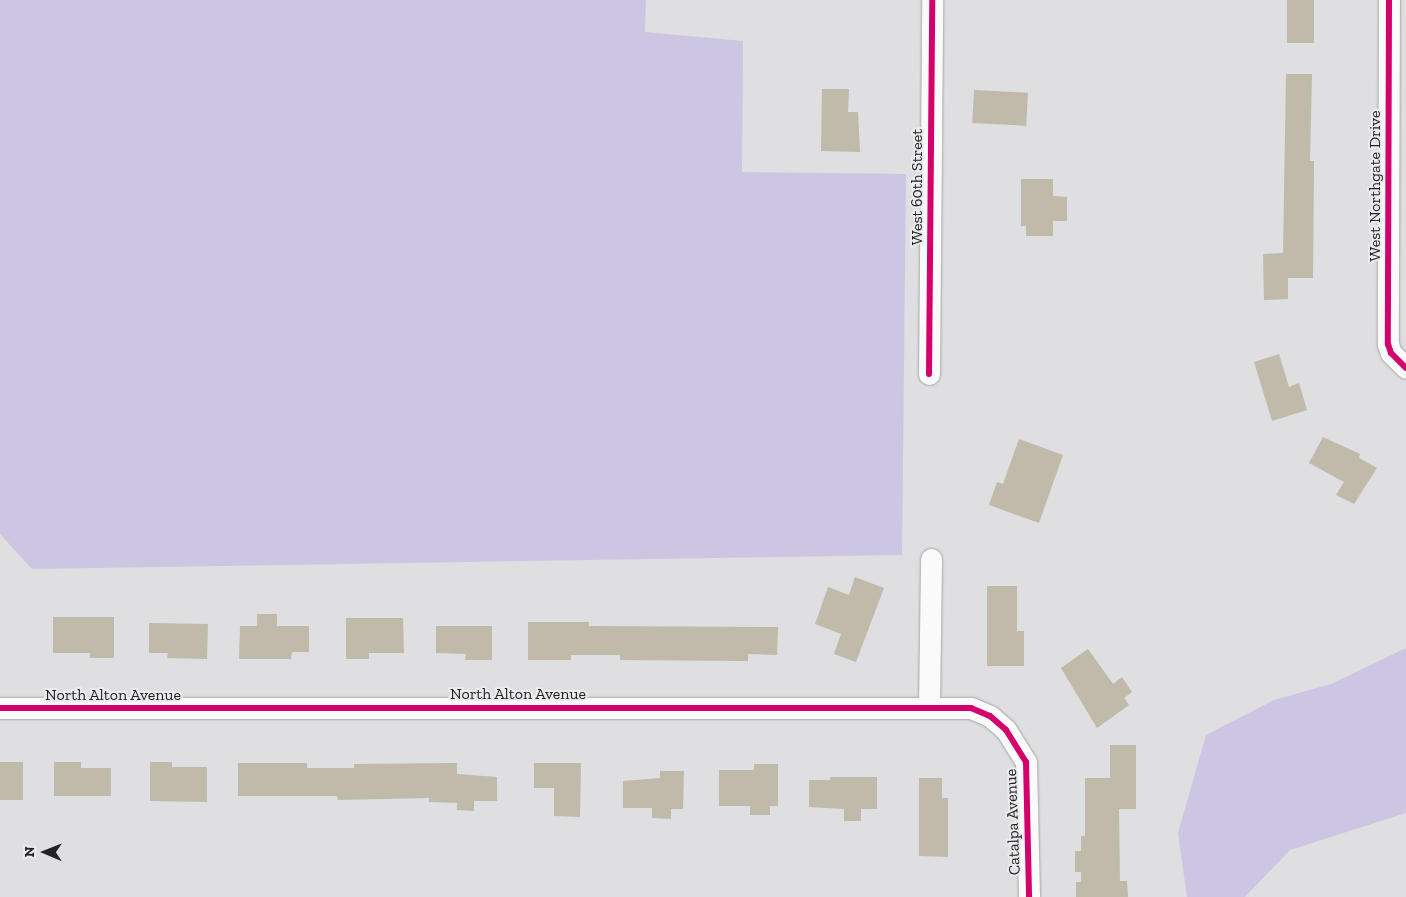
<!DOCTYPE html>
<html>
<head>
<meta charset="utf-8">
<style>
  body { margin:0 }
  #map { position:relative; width:1406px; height:897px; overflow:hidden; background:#dfdee0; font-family:"Zilla Slab",serif }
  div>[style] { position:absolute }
  .green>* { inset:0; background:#cdc6e3 }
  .building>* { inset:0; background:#bfbaa9; transform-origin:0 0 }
  .roads { filter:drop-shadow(0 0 1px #a6a5a7) drop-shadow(0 0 1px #a6a5a7) }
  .street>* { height:21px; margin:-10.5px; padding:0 10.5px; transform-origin:10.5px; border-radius:10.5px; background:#fafafa }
  .cycleway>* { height:6px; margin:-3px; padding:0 3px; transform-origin:3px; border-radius:3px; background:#d6006c }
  span { translate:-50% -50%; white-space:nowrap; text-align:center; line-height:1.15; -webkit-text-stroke:4px #ebebee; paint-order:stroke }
  .street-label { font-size:16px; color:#222223 }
  .north { position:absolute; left:20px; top:827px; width:50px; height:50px; -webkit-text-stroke:4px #ebebee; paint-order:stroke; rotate:271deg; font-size:14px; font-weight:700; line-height:20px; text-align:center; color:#222223 }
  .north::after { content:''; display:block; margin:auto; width:18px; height:22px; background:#222223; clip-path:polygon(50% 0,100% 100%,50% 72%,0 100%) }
</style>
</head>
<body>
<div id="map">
  <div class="green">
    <div style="clip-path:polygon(0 0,646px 0,645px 32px,743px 41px,742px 172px,906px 174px,902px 555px,32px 569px,0 534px)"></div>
    <div style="clip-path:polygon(1406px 648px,1406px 813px,1290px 850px,1245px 897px,1187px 897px,1178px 833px,1206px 735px,1274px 700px,1331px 684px)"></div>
  </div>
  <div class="building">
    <div style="left:1287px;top:0;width:27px;height:43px"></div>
    <div style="clip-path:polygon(1286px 74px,1312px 74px,1310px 161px,1314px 161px,1313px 278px,1288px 278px,1288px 299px,1264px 300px,1263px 254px,1283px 253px)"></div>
    <div style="clip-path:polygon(822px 89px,849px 89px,848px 112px,858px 112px,860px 152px,821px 151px)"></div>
    <div style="left:974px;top:90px;width:54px;height:33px;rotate:3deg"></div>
    <div style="clip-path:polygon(1021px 179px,1053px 179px,1053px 196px,1067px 197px,1067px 221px,1053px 221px,1053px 236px,1026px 236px,1026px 226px,1021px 226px)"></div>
    <div style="clip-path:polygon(1279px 354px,1289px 387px,1299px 383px,1307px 410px,1272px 421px,1254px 362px)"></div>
    <div style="clip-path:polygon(1323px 437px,1360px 454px,1359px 458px,1377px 468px,1354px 504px,1336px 495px,1344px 482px,1309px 463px)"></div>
    <div style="clip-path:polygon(1019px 439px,1063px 455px,1039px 523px,989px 505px,997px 482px,1003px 484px)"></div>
    <div style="clip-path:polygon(855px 577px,884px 588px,856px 662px,834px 654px,841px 634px,815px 624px,828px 587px,849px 595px)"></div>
    <div style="clip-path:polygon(987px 586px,1017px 586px,1017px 631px,1024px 631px,1024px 666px,987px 666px)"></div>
    <div style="clip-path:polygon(257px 614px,277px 614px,277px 626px,309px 626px,309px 652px,292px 652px,291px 659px,239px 659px,240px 626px,257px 626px)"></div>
    <div style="clip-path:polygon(53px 617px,114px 617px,114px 658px,90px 658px,90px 653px,53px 653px)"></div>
    <div style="clip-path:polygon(346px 618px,403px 618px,404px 653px,369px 653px,369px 659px,346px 659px)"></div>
    <div style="clip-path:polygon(528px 622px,589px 622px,589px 626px,778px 627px,777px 655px,748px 654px,748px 661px,620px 660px,620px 655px,571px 655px,571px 660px,528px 660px)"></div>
    <div style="clip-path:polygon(149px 623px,208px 624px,207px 659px,167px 658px,168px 653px,149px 653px)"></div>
    <div style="clip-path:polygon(436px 626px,492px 626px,492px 660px,465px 660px,466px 654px,436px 653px)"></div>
    <div style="clip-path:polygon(1088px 649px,1113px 684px,1122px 677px,1132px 692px,1124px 698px,1129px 705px,1097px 728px,1061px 668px)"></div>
    <div style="clip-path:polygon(1110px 745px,1136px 745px,1136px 809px,1119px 809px,1120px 881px,1127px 881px,1128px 897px,1076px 897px,1076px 882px,1081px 882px,1081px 872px,1075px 872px,1075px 851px,1081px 851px,1081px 836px,1085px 836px,1085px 778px,1110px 778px)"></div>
    <div style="left:0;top:762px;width:23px;height:38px"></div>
    <div style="clip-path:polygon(54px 762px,81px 762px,81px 768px,111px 768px,111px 796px,54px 796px)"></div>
    <div style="clip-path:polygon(150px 762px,172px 762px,172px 767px,207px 767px,207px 802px,150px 801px)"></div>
    <div style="clip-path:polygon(238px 763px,307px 763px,307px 768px,354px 768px,354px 764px,457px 763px,457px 774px,497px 777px,497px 801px,474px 801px,474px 811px,457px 810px,457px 803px,429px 802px,429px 798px,338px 800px,337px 796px,238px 796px)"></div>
    <div style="clip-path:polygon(534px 763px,581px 763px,580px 817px,554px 816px,554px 788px,534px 788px)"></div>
    <div style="clip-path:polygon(754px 764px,778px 764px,778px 806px,770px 806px,770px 815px,750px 815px,750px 806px,719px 806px,719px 770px,754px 770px)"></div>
    <div style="clip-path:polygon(660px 771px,684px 771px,683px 809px,671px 809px,671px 819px,652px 818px,652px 808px,623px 808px,623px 781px,660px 778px)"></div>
    <div style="clip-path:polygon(830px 777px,877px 777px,877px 809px,861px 809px,861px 821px,844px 821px,844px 809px,809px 807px,809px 780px,830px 780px)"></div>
    <div style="clip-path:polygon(919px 778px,942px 778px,942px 798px,948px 798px,948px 857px,919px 856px)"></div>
  </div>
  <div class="roads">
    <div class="street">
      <div style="left:1389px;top:0;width:344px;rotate:90.2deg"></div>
      <div style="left:1388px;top:344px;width:9px;rotate:72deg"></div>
      <div style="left:1391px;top:353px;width:21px;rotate:45deg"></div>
      <div style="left:929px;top:374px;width:374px;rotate:-89.5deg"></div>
      <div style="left:929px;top:706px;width:147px;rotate:-89.2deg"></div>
      <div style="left:0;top:708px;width:971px"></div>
      <div style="left:971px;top:708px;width:21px;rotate:23deg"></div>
      <div style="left:990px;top:716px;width:21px;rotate:41deg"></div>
      <div style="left:1006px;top:730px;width:38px;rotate:58deg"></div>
      <div style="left:1026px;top:762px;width:135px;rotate:88.7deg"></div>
    </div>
  </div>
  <div class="cycleway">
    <div style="left:1389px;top:0;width:344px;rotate:90.2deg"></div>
    <div style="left:1388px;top:344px;width:9px;rotate:72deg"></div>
    <div style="left:1391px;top:353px;width:21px;rotate:45deg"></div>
    <div style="left:929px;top:374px;width:374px;rotate:-89.5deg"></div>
    <div style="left:0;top:708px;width:971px"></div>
    <div style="left:971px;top:708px;width:21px;rotate:23deg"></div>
    <div style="left:990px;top:716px;width:21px;rotate:41deg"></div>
    <div style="left:1006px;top:730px;width:38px;rotate:58deg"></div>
    <div style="left:1026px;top:762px;width:135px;rotate:88.7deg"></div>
  </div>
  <div class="street-label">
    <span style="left:1375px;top:186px;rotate:-90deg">West Northgate Drive</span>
    <span style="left:917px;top:187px;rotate:-90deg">West 60th Street</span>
    <span style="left:518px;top:694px">North Alton Avenue</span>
    <span style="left:113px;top:695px">North Alton Avenue</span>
    <span style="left:1013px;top:822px;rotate:-92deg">Catalpa Avenue</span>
  </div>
  <div class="north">N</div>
</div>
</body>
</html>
